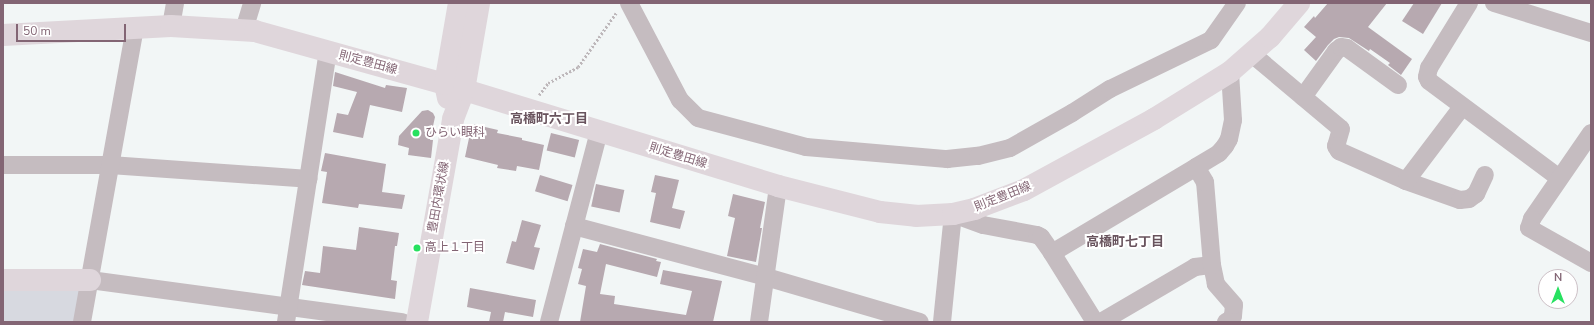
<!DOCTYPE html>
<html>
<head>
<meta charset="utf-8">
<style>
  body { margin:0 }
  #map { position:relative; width:1594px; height:325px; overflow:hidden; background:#f2f6f6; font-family:"Nunito Sans","Noto Sans JP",sans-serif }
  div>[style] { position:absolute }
  .green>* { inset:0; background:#d7d9e0; transform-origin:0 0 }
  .building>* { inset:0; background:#b7a9b0; transform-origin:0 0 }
  .path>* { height:2.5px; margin-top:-1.25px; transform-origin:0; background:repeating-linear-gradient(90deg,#bdb7ba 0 2px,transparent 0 4px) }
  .street>* { height:18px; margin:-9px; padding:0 9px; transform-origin:9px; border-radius:9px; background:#c5bcc0 }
  .secondary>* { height:22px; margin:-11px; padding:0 11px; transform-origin:11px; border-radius:11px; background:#dfd6db }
  .dots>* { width:11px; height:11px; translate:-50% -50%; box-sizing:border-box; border:2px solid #fff; border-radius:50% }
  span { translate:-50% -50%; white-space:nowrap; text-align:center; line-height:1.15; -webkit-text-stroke:4px #fff; paint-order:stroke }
  .street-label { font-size:12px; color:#836574 }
  .poi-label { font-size:12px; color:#836574 }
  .left { translate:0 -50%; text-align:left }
  .neighbourhood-label { font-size:13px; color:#68535d; font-weight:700 }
  .frame { position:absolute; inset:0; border:4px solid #836574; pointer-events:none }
  .north { position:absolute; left:1538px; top:269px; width:40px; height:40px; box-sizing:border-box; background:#fff; border:1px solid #cdc1c7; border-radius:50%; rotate:0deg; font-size:11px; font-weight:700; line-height:16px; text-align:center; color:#836574 }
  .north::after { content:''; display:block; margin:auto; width:14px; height:18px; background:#27e160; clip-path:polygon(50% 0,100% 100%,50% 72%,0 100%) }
  .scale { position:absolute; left:16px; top:24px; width:110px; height:18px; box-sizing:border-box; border:2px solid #836574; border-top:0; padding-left:5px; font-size:12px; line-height:14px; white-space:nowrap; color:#836574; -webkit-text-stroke:3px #fff; paint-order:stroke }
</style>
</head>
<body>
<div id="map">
  <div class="green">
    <div style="left:3px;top:290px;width:79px;height:32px"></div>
  </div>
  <div class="building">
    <div style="clip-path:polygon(1328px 3px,1387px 3px,1368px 27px,1412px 59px,1401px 75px,1388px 65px,1390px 63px,1370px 49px,1369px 51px,1349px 38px,1339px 37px,1334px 39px,1328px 45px,1316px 61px,1304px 50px,1316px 37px,1304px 27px,1314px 16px,1315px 18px)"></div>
    <div style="clip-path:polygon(1414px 3px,1442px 3px,1423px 34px,1402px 21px)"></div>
    <div style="clip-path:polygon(335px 72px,385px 88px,386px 85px,407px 88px,402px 112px,370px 105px,363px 138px,333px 132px,337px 113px,348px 115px,357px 92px,333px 86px)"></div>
    <div style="clip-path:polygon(428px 110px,433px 113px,435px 117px,430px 140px,433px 140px,431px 158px,408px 155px,409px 148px,398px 145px,399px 136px,422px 111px)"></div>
    <div style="clip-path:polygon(472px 124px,498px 130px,497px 133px,522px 138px,522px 140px,544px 145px,539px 170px,517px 166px,516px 171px,497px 168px,498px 165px,465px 157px)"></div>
    <div style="left:551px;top:133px;width:29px;height:18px;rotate:14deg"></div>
    <div style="clip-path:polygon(325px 153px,386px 164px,382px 192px,405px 195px,402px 209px,359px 204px,358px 208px,322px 203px,327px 172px,321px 171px)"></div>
    <div style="left:540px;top:175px;width:34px;height:17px;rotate:17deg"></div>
    <div style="clip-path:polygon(655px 175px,679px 180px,672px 208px,685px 211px,680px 229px,650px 222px,656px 193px,651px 192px)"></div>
    <div style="left:596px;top:184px;width:29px;height:23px;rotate:12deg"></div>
    <div style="clip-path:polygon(733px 194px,765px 202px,760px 228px,762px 228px,756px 262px,727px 256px,735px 218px,728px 216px)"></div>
    <div style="clip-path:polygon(522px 220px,541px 225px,534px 247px,540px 248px,534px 270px,506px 263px,512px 241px,516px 242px)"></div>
    <div style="clip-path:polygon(359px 227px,399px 233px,397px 246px,395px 246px,391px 280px,397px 281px,395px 299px,302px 285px,305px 271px,320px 273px,323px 246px,356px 250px)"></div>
    <div style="clip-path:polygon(600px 244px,657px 259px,656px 261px,661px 262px,657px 277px,606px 264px,600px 294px,615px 296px,614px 304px,686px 315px,692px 291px,660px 284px,663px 270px,722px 281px,713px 322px,580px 322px,586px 286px,578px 284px,582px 269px,578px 268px,583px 249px,597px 252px)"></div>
    <div style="clip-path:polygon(470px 288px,536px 300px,533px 317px,505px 312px,503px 322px,489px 322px,491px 312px,467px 307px)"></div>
  </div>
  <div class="path">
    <div style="left:539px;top:95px;width:15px;rotate:-53deg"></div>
    <div style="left:548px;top:83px;width:34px;rotate:-28deg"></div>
    <div style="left:578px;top:67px;width:66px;rotate:-54.9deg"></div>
  </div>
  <div class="street">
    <div style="left:629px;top:3px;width:110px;rotate:62.3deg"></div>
    <div style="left:680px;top:100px;width:25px;rotate:45deg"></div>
    <div style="left:698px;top:118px;width:112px;rotate:15deg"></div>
    <div style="left:806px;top:147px;width:142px;rotate:4.9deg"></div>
    <div style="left:947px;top:159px;width:31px;rotate:-6deg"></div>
    <div style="left:978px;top:156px;width:33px;rotate:-14deg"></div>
    <div style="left:1010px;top:148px;width:71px;rotate:-29.4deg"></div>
    <div style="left:1072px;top:113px;width:45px;rotate:-32.3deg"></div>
    <div style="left:1110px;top:89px;width:112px;rotate:-25.9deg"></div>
    <div style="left:1211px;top:40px;width:45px;rotate:-54.9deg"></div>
    <div style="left:1469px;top:3px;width:76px;rotate:121.6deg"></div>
    <div style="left:1429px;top:68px;width:9px;rotate:103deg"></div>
    <div style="left:1427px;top:77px;width:4px;rotate:63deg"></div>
    <div style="left:1429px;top:81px;width:162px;rotate:36.7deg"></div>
    <div style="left:1494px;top:3px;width:102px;rotate:17.2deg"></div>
    <div style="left:171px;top:26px;width:23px;rotate:-80deg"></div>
    <div style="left:244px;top:30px;width:28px;rotate:-73deg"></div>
    <div style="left:1252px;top:54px;width:116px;rotate:40.1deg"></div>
    <div style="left:1341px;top:129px;width:18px;rotate:106deg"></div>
    <div style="left:1336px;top:146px;width:6px;rotate:59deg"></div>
    <div style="left:1339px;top:151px;width:73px;rotate:24.1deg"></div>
    <div style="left:1406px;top:181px;width:57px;rotate:19.4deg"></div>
    <div style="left:1460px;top:200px;width:9px;rotate:-6deg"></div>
    <div style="left:1469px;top:199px;width:9px;rotate:-36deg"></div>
    <div style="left:1476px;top:194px;width:21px;rotate:-65deg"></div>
    <div style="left:1303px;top:97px;width:57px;rotate:-54.3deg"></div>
    <div style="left:1336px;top:51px;width:6px;rotate:-39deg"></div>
    <div style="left:1341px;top:47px;width:6px;rotate:9deg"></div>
    <div style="left:1347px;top:48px;width:63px;rotate:36deg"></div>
    <div style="left:1591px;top:133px;width:104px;rotate:124.5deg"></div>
    <div style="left:1532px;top:219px;width:9px;rotate:108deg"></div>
    <div style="left:1529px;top:228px;width:71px;rotate:29.4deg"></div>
    <div style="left:3px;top:165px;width:107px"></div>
    <div style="left:110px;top:165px;width:199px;rotate:4deg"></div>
    <div style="left:1406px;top:181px;width:93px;rotate:-52.9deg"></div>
    <div style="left:574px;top:226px;width:199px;rotate:14.9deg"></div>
    <div style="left:766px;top:277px;width:160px;rotate:16.3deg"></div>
    <div style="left:90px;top:280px;width:315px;rotate:7.7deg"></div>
    <div style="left:82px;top:322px;width:299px;rotate:-79.8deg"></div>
    <div style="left:286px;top:322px;width:273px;rotate:-81.2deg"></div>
    <div style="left:549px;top:322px;width:196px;rotate:-75.3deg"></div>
    <div style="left:759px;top:322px;width:137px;rotate:-82deg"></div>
    <div style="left:942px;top:322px;width:109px;rotate:-84.2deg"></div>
    <div style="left:953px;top:214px;width:32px;rotate:20deg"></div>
    <div style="left:983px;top:225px;width:55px;rotate:10.5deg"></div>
    <div style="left:1037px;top:235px;width:4px;rotate:27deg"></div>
    <div style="left:1041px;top:237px;width:19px;rotate:55deg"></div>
    <div style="left:1095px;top:322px;width:81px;rotate:-121.9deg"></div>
    <div style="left:1052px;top:253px;width:168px;rotate:-30.8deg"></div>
    <div style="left:1101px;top:322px;width:109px;rotate:-30.3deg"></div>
    <div style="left:1195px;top:267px;width:17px;rotate:-7deg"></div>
    <div style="left:1226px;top:322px;width:4px;rotate:-27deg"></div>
    <div style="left:1230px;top:320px;width:5px;rotate:-53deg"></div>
    <div style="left:1233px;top:316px;width:11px;rotate:-85deg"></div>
    <div style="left:1234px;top:305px;width:28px;rotate:-131deg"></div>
    <div style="left:1216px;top:284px;width:19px;rotate:-102deg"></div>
    <div style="left:1212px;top:265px;width:83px;rotate:-94.8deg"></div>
    <div style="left:1205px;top:182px;width:17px;rotate:-121deg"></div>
    <div style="left:1196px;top:167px;width:27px;rotate:-31deg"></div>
    <div style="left:1219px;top:153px;width:9px;rotate:-49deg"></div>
    <div style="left:1225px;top:146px;width:8px;rotate:-60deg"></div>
    <div style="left:1229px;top:139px;width:19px;rotate:-78deg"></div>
    <div style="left:1233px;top:120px;width:48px;rotate:-93.6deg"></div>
  </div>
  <div class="secondary">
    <div style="left:3px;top:35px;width:168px;rotate:-3.1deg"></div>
    <div style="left:171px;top:26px;width:84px;rotate:3.4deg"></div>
    <div style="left:255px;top:31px;width:197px;rotate:15.6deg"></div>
    <div style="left:445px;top:84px;width:348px;rotate:17deg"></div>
    <div style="left:778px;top:186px;width:105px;rotate:14.3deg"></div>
    <div style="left:880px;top:212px;width:36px;rotate:6deg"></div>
    <div style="left:916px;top:216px;width:37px;rotate:-3deg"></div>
    <div style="left:953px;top:214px;width:22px;rotate:-13deg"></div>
    <div style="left:974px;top:209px;width:53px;rotate:-20.8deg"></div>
    <div style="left:1024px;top:190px;width:148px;rotate:-28.6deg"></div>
    <div style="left:1154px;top:119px;width:89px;rotate:-31.7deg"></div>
    <div style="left:1230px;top:72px;width:53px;rotate:-41.2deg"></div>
    <div style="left:1270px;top:37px;width:45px;rotate:-49.5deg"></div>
    <div style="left:448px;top:98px;width:14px;rotate:-102deg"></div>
    <div style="left:445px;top:84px;width:82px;rotate:-80.2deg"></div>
    <div style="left:3px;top:280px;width:87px"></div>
    <div style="left:417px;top:322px;width:206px;rotate:-79.9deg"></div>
    <div style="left:453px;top:119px;width:31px;rotate:-69deg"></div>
    <div style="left:464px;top:90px;width:88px;rotate:-80.2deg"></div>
  </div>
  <div class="dots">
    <div style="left:416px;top:133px;background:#27e160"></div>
    <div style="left:417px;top:248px;background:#27e160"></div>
  </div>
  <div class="street-label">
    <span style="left:368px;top:63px;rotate:15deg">則定豊田線</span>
    <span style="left:678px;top:156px;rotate:17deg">則定豊田線</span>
    <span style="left:439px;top:197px;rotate:-80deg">豊田内環状線</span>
    <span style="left:1003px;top:197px;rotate:-22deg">則定豊田線</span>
  </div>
  <div class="poi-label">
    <span class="left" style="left:425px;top:133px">ひらい眼科</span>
    <span class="left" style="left:425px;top:248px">高上１丁目</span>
  </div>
  <div class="neighbourhood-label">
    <span style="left:549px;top:119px">高橋町六丁目</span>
    <span style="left:1125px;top:242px">高橋町七丁目</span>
  </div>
  <div class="frame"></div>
  <div class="north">N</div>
  <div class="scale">50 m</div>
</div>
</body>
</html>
